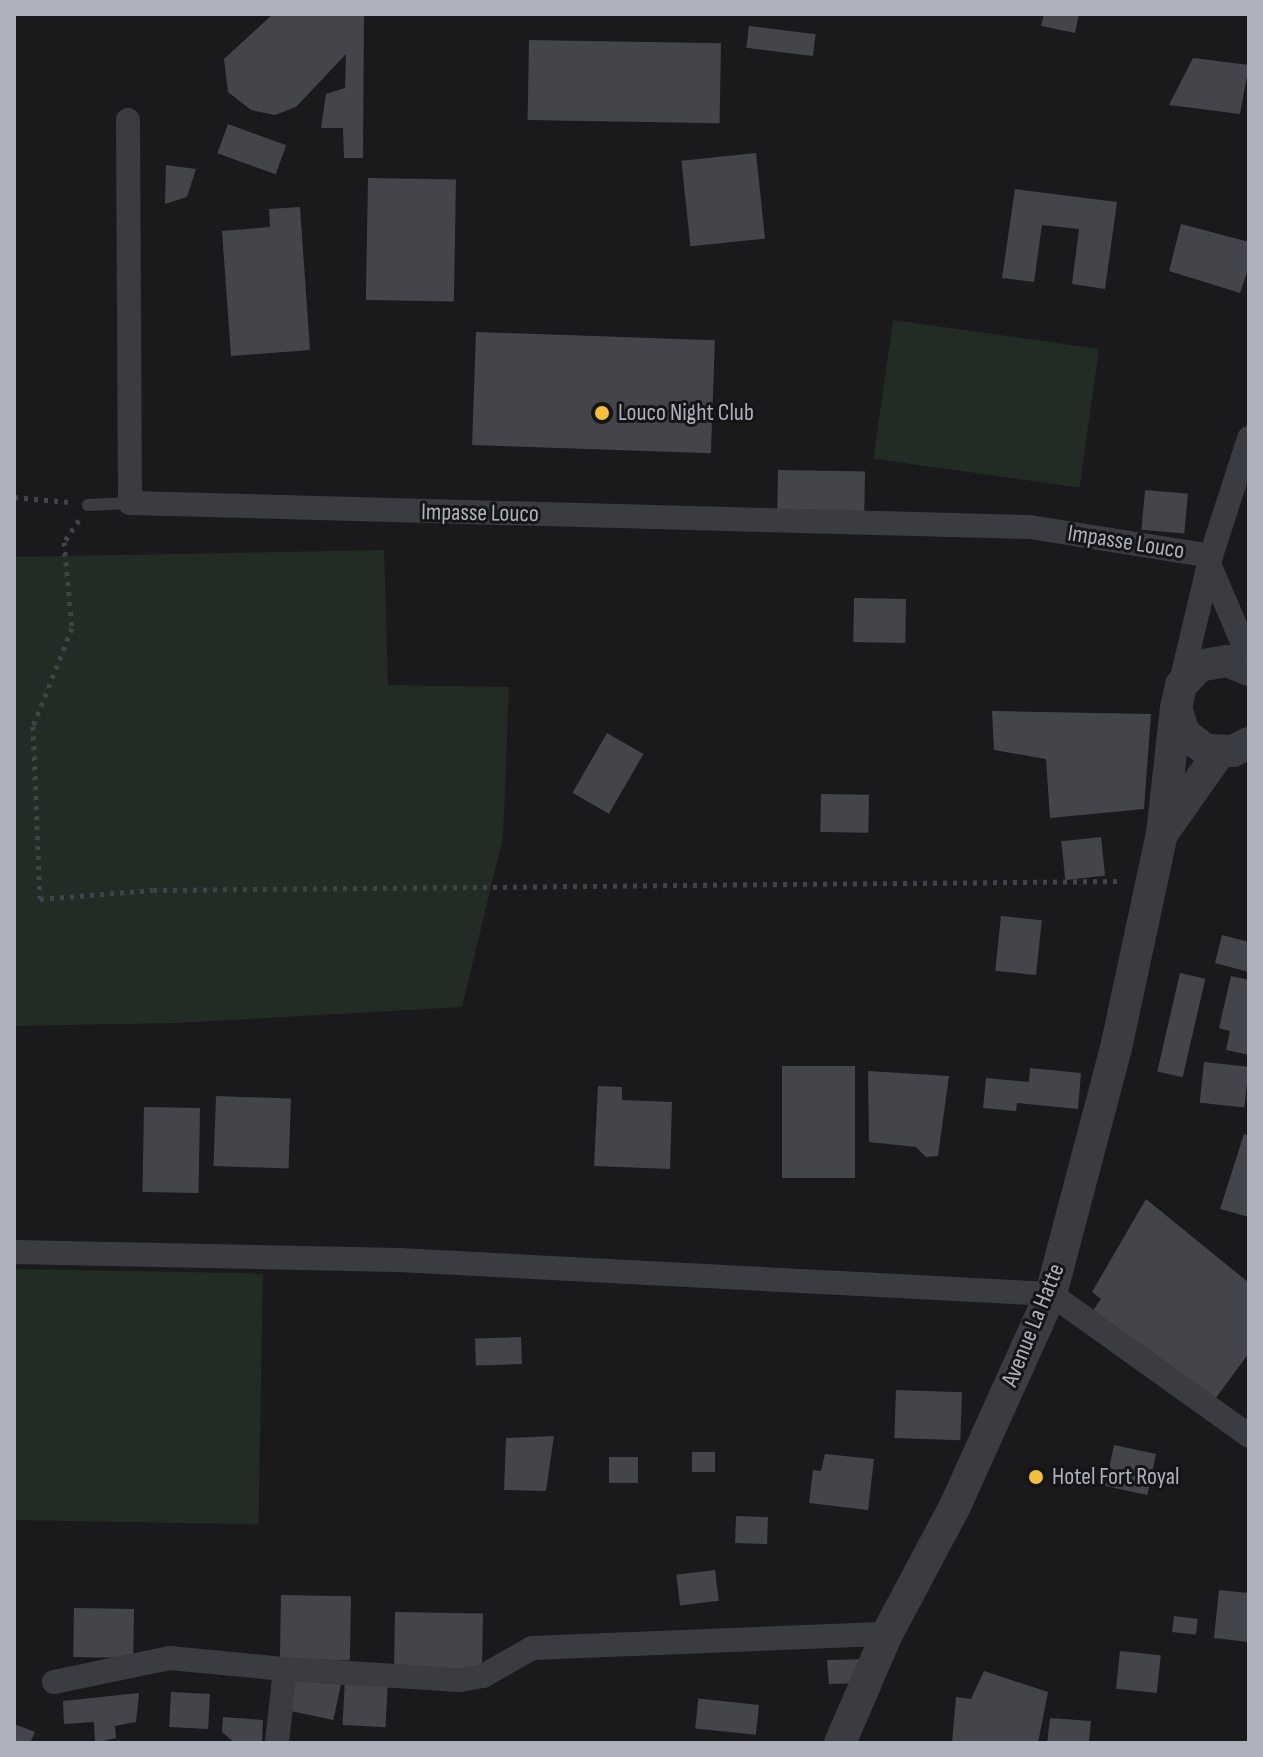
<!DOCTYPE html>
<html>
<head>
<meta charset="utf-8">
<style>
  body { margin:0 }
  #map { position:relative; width:1263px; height:1757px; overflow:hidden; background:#1a1a1d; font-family:"Sofia Sans Condensed",sans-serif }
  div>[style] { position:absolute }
  .green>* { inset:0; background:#222b24; transform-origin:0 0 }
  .building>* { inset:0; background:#44454a; transform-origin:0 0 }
  .path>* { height:5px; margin-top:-2.5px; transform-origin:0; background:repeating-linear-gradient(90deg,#414349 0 4px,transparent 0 10px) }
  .service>* { height:12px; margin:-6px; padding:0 6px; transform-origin:6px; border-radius:6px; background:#3b3c42 }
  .minor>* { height:24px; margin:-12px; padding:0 12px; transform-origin:12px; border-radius:12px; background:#3b3c42 }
  .tertiary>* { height:32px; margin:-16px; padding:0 16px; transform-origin:16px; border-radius:16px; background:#3b3c42 }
  .dots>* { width:22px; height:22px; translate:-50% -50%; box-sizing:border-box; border:4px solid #151518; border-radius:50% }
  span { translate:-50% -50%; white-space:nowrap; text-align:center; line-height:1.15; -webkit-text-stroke:6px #151518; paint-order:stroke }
  .poi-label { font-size:24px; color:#adb1bc }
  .left { translate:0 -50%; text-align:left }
  .street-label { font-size:24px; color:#adb1bc }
  .frame { position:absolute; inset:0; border:16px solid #adb1bc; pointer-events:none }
</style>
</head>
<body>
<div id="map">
  <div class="green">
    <div style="left:893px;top:320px;width:208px;height:140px;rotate:8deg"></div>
    <div style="clip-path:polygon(384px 550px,388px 685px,509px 687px,503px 837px,462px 1007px,176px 1023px,14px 1026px,14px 557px)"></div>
    <div style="left:14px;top:1269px;width:249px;height:251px;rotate:1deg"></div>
  </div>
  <div class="building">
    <div style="clip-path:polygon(273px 14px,364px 14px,363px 158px,344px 158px,343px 128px,321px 128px,326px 94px,345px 88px,346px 54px,296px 107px,275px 115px,251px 110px,228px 92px,224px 59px)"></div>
    <div style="clip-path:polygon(1044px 14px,1079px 14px,1075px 33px,1041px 26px)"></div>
    <div style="left:749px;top:26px;width:67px;height:22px;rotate:7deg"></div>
    <div style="left:529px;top:40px;width:192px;height:80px;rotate:1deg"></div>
    <div style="clip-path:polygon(1193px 58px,1249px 65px,1240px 114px,1169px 105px)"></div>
    <div style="left:228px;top:124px;width:62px;height:31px;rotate:20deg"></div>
    <div style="left:756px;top:153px;width:86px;height:75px;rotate:84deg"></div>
    <div style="clip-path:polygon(166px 165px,196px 169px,187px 197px,165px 204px)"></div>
    <div style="left:368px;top:178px;width:88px;height:122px;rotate:1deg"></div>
    <div style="clip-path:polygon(1015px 189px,1117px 202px,1105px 289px,1072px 284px,1079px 229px,1042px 225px,1034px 282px,1002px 278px)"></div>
    <div style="clip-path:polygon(300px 207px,310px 350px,231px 356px,222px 231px,270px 227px,269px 209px)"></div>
    <div style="clip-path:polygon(1181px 224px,1249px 242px,1249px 266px,1240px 293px,1169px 271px)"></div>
    <div style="left:476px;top:332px;width:239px;height:113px;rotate:2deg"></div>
    <div style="left:778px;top:470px;width:87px;height:40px;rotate:1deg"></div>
    <div style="left:1145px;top:490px;width:43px;height:40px;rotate:5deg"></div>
    <div style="left:854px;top:598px;width:52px;height:44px;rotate:1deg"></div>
    <div style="clip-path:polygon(992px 711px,1151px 714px,1144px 809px,1050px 818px,1046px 759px,994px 750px)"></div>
    <div style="left:607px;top:733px;width:42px;height:69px;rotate:30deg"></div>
    <div style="left:821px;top:794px;width:48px;height:38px;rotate:1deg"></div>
    <div style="left:1101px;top:837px;width:39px;height:40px;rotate:84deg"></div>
    <div style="left:1001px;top:916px;width:41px;height:55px;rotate:6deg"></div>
    <div style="clip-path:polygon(1222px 935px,1249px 942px,1249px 972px,1215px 963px)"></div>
    <div style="left:1180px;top:973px;width:26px;height:101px;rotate:13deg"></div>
    <div style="clip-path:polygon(1231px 976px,1249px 980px,1249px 1055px,1226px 1050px,1230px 1031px,1219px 1028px)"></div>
    <div style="left:1204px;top:1062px;width:45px;height:41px;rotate:6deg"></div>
    <div style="left:782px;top:1066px;width:73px;height:112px"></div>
    <div style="clip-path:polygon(1030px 1068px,1081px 1073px,1078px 1109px,1017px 1103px,1016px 1111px,983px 1108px,986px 1078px,1029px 1082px)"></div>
    <div style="clip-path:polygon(868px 1071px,949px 1076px,938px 1156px,926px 1157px,916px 1147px,869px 1142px)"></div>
    <div style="clip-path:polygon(598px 1086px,622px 1087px,622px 1100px,672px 1102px,670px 1169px,594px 1166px)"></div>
    <div style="left:216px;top:1096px;width:75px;height:70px;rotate:2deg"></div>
    <div style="left:144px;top:1107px;width:56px;height:85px;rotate:1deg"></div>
    <div style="clip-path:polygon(1244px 1134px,1249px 1136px,1249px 1217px,1220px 1209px)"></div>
    <div style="clip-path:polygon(1146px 1199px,1249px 1283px,1249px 1353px,1215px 1399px,1092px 1312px,1101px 1299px,1092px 1292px)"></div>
    <div style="left:521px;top:1337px;width:27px;height:46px;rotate:88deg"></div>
    <div style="left:896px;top:1390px;width:66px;height:48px;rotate:2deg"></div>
    <div style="clip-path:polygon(554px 1436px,546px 1491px,504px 1490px,506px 1438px)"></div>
    <div style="left:1114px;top:1445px;width:43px;height:42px;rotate:12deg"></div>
    <div style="left:692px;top:1452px;width:23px;height:20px"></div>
    <div style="clip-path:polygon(825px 1454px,874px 1459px,868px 1510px,809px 1503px,813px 1470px,821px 1471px)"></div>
    <div style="left:609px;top:1457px;width:29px;height:26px"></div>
    <div style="left:736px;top:1516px;width:32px;height:27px;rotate:2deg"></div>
    <div style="left:715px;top:1570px;width:31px;height:39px;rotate:83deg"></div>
    <div style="clip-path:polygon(1219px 1590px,1249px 1593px,1249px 1642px,1214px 1638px)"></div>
    <div style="left:281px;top:1595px;width:70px;height:64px;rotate:1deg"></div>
    <div style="left:134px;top:1609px;width:49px;height:60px;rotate:91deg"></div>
    <div style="left:395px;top:1612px;width:88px;height:57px;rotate:1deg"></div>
    <div style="left:1174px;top:1616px;width:24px;height:16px;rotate:7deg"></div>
    <div style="left:1120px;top:1651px;width:41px;height:38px;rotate:6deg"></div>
    <div style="clip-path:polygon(870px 1659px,864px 1683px,829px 1684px,827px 1660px)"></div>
    <div style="clip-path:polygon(984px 1671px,1048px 1692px,1038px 1743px,952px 1743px,956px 1697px,971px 1699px)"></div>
    <div style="left:290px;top:1674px;width:52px;height:36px;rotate:12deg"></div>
    <div style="left:345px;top:1678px;width:43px;height:47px;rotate:3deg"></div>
    <div style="left:171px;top:1692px;width:39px;height:35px;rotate:3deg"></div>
    <div style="clip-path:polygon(139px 1693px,136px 1722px,115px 1726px,116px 1738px,95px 1743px,94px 1722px,64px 1724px,63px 1701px)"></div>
    <div style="left:759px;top:1705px;width:30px;height:61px;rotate:96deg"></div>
    <div style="clip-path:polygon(223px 1717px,263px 1720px,262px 1743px,235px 1743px,222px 1732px)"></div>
    <div style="clip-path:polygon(1050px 1718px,1091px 1721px,1089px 1743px,1047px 1743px)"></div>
    <div style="clip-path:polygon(14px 1724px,35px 1732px,30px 1743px,14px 1743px)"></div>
  </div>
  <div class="path">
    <div style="left:14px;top:497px;width:55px;rotate:5.2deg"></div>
    <div style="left:79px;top:520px;width:27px;rotate:124deg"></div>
    <div style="left:64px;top:542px;width:86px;rotate:84.7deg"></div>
    <div style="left:72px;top:628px;width:105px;rotate:111.7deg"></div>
    <div style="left:33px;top:726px;width:173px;rotate:87.7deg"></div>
    <div style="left:40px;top:899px;width:113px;rotate:-4.6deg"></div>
    <div style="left:153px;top:890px;width:970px;rotate:-0.53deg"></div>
  </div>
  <div class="service">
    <div style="left:88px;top:505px;width:42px;rotate:-2.7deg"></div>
  </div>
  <div class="minor">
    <div style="left:128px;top:120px;width:383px;rotate:89.7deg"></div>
    <div style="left:130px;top:503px;width:900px;rotate:1.53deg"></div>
    <div style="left:1030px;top:527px;width:183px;rotate:9.1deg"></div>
    <div style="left:1209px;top:564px;width:102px;rotate:66.9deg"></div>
    <div style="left:1180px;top:686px;width:134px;rotate:-76.6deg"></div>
    <div style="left:1211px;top:556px;width:124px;rotate:-72.1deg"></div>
    <div style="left:14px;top:1252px;width:385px;rotate:1.2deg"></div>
    <div style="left:399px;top:1260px;width:653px;rotate:2.99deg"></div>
    <div style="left:1051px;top:1294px;width:244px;rotate:35.6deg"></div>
    <div style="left:285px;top:1669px;width:175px;rotate:3.6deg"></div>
    <div style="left:460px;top:1680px;width:23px;rotate:-10deg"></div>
    <div style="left:483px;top:1676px;width:56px;rotate:-29.7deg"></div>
    <div style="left:532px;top:1648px;width:355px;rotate:-2.3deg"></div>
    <div style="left:54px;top:1682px;width:118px;rotate:-11.7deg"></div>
    <div style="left:170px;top:1658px;width:116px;rotate:5.5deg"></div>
    <div style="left:285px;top:1669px;width:74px;rotate:96.2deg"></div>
  </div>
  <div class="tertiary">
    <div style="left:1249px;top:670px;width:24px;rotate:-158deg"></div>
    <div style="left:1227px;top:661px;width:28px;rotate:170deg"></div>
    <div style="left:1199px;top:666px;width:26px;rotate:133deg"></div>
    <div style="left:1181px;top:685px;width:24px;rotate:102deg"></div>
    <div style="left:1176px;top:708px;width:26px;rotate:72deg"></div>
    <div style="left:1184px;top:733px;width:28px;rotate:38deg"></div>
    <div style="left:1206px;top:750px;width:27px;rotate:2deg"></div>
    <div style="left:1233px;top:751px;width:18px;rotate:-27deg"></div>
    <div style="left:1162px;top:834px;width:99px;rotate:-54.9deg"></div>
    <div style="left:840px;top:1743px;width:119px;rotate:-66.7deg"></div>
    <div style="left:887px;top:1634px;width:147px;rotate:-62deg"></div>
    <div style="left:956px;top:1504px;width:230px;rotate:-65.7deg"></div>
    <div style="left:1051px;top:1294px;width:254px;rotate:-75.2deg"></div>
    <div style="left:1116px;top:1048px;width:219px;rotate:-77.9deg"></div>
    <div style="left:1162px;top:834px;width:127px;rotate:-83.7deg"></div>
  </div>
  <div class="dots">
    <div style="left:602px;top:413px;background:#f2c03d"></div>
    <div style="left:1036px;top:1477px;background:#f2c03d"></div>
  </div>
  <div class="poi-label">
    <span class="left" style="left:618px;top:413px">Louco Night Club</span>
    <span class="left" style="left:1052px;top:1477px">Hotel Fort Royal</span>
  </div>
  <div class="street-label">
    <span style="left:480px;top:513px;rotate:1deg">Impasse Louco</span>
    <span style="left:1126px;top:542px;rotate:9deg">Impasse Louco</span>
    <span style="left:1033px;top:1325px;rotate:-68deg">Avenue La Hatte</span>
  </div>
  <div class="frame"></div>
</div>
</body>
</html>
